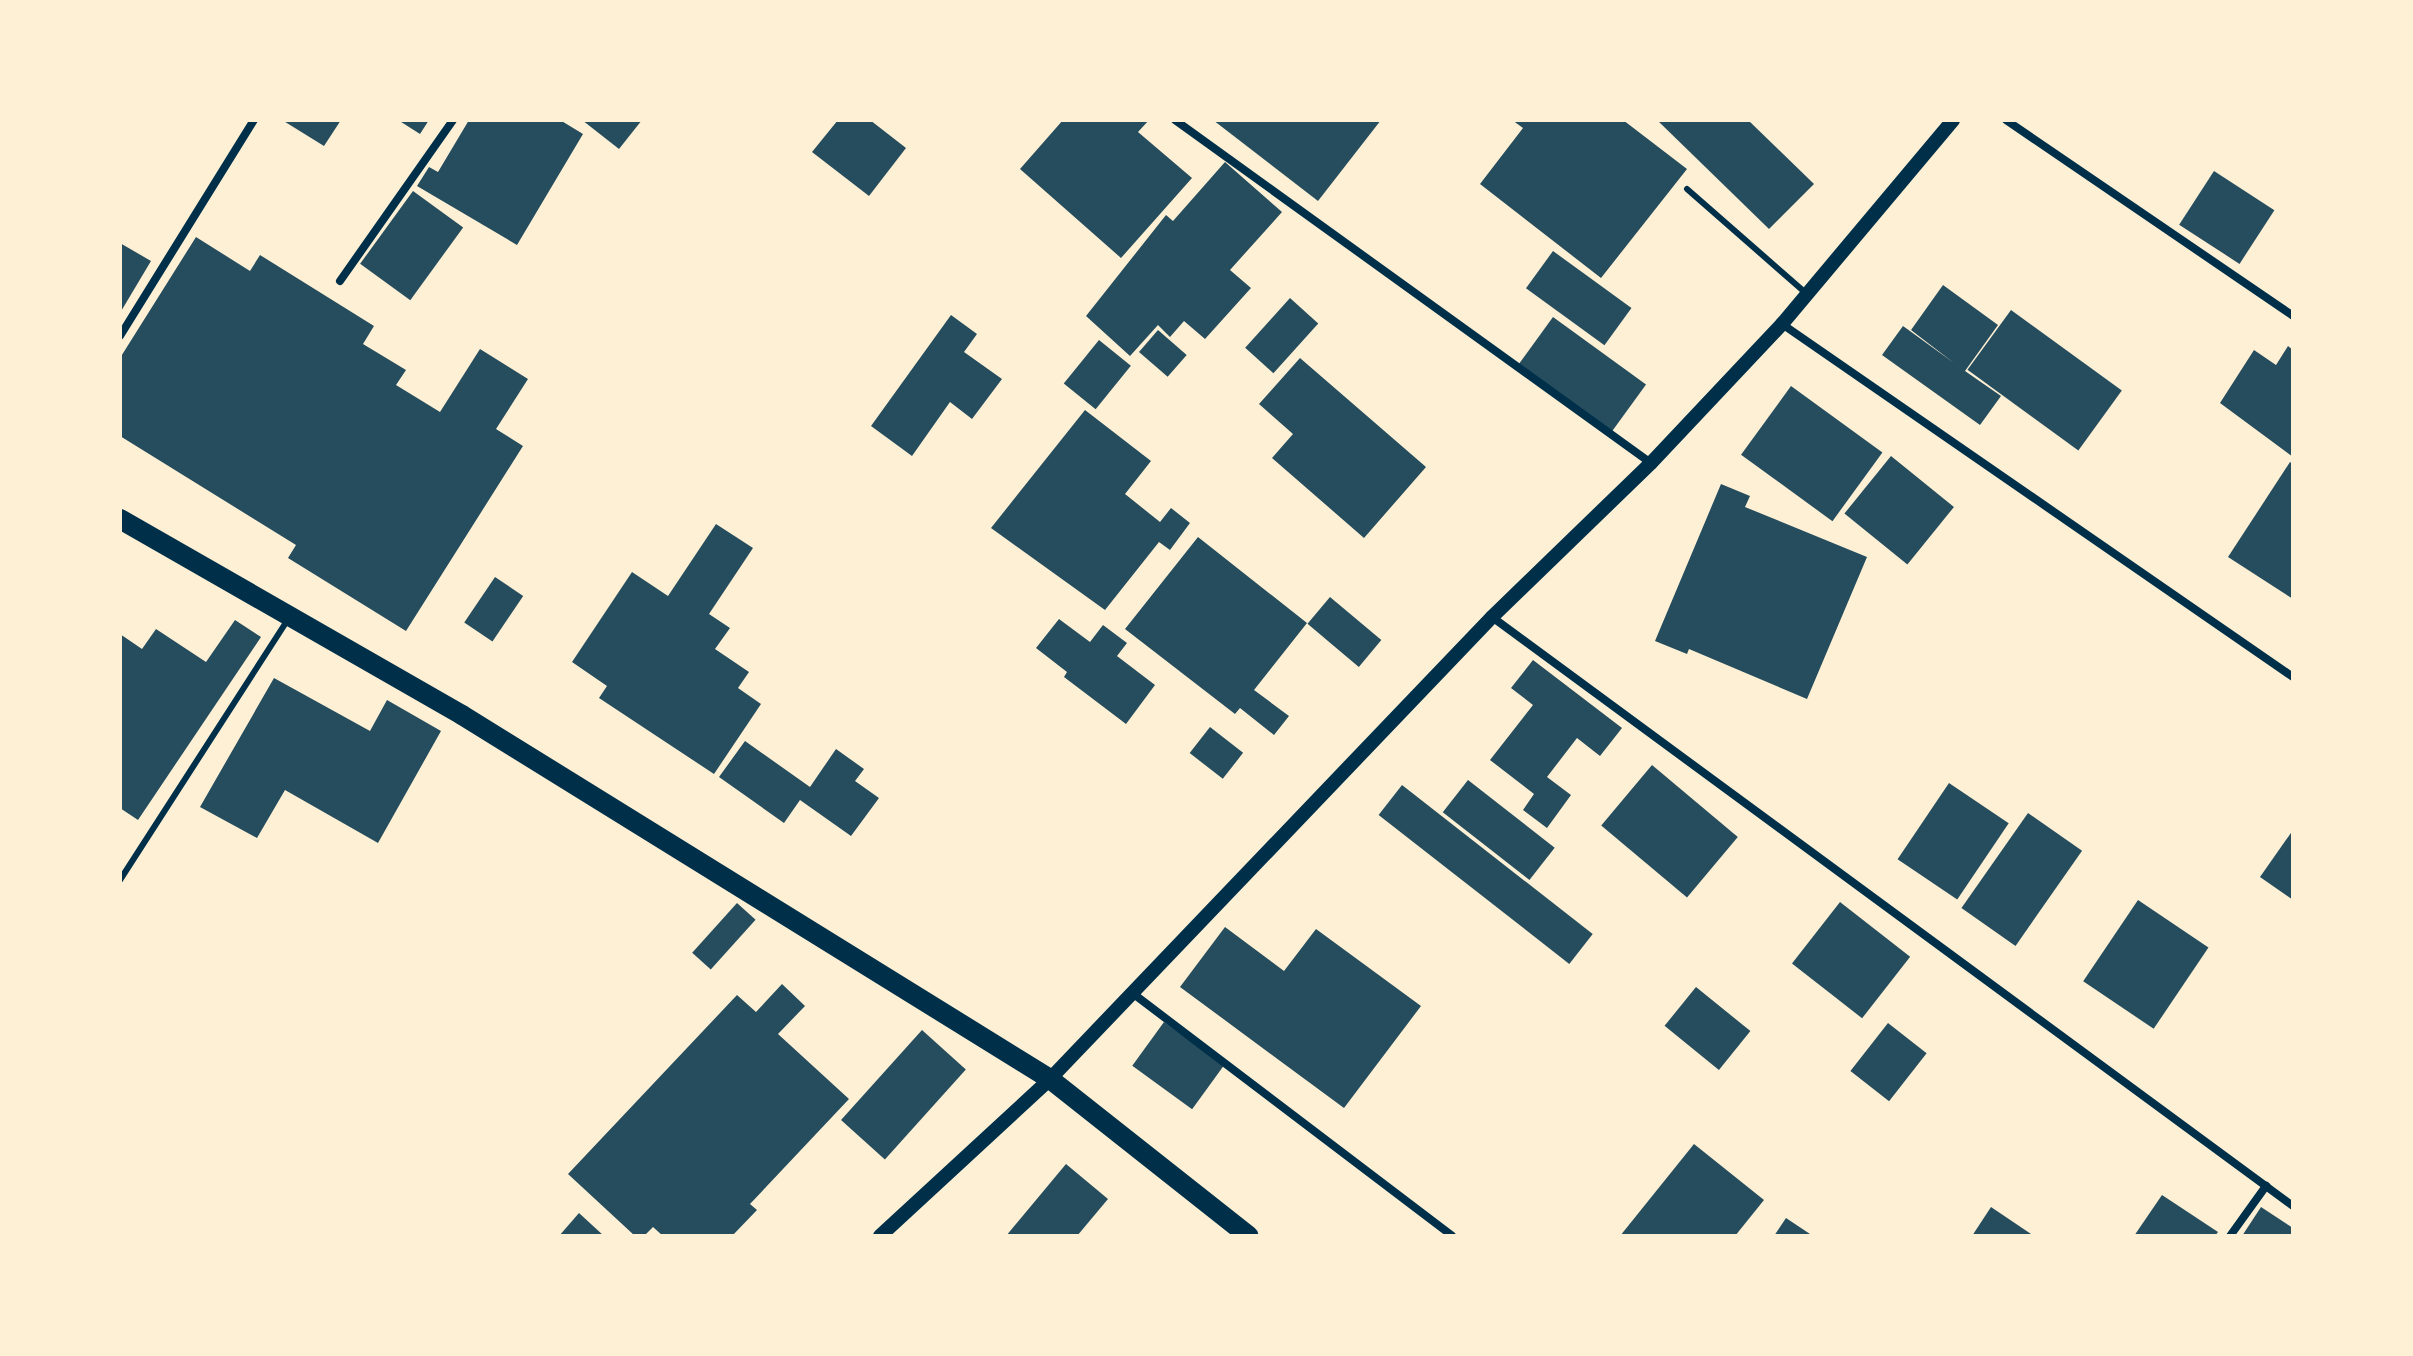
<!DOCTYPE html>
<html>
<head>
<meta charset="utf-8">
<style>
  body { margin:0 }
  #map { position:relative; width:2413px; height:1356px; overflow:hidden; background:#fdf0d5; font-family:Karla,sans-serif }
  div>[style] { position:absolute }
  .building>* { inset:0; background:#264d5e; transform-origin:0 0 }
  .service>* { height:6px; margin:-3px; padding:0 3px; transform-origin:3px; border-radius:3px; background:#003049 }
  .minor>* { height:8px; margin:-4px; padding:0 4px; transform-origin:4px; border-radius:4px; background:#003049 }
  .tertiary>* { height:14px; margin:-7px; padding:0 7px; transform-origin:7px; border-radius:7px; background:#003049 }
  .primary>* { height:20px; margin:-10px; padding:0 10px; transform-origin:10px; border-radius:10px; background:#003049 }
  span { translate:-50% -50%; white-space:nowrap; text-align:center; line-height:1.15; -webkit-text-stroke:8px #fdf0d5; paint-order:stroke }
  .frame { position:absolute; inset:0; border:122px solid #fdf0d5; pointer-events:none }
</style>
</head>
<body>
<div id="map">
  <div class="building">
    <div style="clip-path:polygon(282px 120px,341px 120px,324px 146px)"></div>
    <div style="clip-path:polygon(398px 120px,429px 120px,420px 134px)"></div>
    <div style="clip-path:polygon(469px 120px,560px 120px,583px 134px,517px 245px,417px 186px,429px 167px,438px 172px)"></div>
    <div style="clip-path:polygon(582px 120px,642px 120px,619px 149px)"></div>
    <div style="clip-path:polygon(838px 120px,870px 120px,906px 148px,869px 196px,812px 152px)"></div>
    <div style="clip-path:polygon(1063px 120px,1149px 120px,1138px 132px,1192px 178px,1121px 258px,1020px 169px)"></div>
    <div style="clip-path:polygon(1213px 120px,1381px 120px,1318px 201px)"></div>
    <div style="clip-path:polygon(1512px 120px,1623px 120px,1687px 169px,1601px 278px,1480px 184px,1523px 128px)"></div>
    <div style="clip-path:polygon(1657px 120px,1748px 120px,1814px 184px,1769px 229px)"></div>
    <div style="clip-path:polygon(1225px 162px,1282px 212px,1230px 270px,1251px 288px,1205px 339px,1184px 321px,1170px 337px,1158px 325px,1130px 356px,1086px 316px,1166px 215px,1173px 221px)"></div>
    <div style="left:2214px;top:171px;width:72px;height:64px;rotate:33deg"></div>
    <div style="left:413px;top:191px;width:62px;height:90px;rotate:36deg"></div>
    <div style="clip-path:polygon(196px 237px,250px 271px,260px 255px,374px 326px,363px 344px,406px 370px,396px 385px,440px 412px,480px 349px,528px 379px,496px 429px,523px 446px,406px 631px,288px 558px,296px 545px,120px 436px,120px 358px)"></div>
    <div style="clip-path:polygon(120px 243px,151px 261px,120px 313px)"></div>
    <div style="left:1553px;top:251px;width:97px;height:46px;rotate:36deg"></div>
    <div style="clip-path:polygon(1943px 285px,1998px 325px,1965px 371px,2001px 396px,1980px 425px,1882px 355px,1903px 326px,1954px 363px,1911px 330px)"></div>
    <div style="left:1290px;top:298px;width:38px;height:67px;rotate:42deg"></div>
    <div style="left:2011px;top:310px;width:137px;height:74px;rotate:36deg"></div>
    <div style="clip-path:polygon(951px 315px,977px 334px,964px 352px,1002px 379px,972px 419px,950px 402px,912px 456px,871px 426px)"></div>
    <div style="left:1553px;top:317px;width:115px;height:59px;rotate:36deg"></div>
    <div style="left:1158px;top:330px;width:38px;height:29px;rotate:41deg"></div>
    <div style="left:1099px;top:340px;width:41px;height:56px;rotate:39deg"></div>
    <div style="clip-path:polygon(2288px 346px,2293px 350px,2293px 457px,2220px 403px,2254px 350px,2276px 365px)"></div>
    <div style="clip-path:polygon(1300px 358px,1426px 467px,1364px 538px,1272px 458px,1293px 434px,1259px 404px)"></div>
    <div style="left:1791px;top:386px;width:113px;height:85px;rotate:36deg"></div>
    <div style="clip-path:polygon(1085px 410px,1151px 461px,1125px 494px,1160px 522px,1171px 508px,1190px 523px,1170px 550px,1159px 542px,1105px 610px,991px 528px)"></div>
    <div style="left:1891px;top:456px;width:81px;height:74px;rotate:39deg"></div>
    <div style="clip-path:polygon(2290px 462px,2293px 464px,2293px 599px,2228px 557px)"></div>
    <div style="clip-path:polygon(1721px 484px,1750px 496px,1745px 507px,1867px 557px,1807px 699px,1689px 649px,1687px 654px,1655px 641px)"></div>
    <div style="clip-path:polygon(716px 524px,753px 548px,709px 614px,730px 628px,715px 649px,749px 672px,738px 688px,761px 704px,714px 774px,599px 698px,607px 686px,572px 662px,632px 572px,668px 596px)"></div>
    <div style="clip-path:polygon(1198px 537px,1307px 623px,1254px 690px,1289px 716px,1274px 735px,1240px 708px,1235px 714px,1125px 629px)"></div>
    <div style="left:495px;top:577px;width:34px;height:55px;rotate:34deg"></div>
    <div style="left:1330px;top:597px;width:67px;height:35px;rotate:40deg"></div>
    <div style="clip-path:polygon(1059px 619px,1090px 642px,1103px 625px,1127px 643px,1117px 656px,1155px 685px,1126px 724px,1064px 677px,1067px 672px,1036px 648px)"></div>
    <div style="clip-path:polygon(235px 620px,261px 637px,138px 820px,120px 808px,120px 634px,142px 649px,156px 629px,206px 662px)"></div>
    <div style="clip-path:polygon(1533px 660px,1622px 728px,1600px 756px,1577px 738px,1547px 777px,1571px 795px,1547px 828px,1523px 810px,1534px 794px,1490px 760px,1533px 705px,1511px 688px)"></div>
    <div style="clip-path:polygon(274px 678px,370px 731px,387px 700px,441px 731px,378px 843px,285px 790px,257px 838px,200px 807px)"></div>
    <div style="left:1210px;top:727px;width:42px;height:33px;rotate:38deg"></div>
    <div style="clip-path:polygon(745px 741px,810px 787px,836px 749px,864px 769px,855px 781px,879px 798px,851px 836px,800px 800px,784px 823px,719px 777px)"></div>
    <div style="left:1652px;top:765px;width:112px;height:79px;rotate:40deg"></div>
    <div style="left:1468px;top:780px;width:110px;height:41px;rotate:38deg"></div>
    <div style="left:1949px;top:783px;width:72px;height:92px;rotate:34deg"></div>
    <div style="left:1402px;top:785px;width:242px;height:38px;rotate:38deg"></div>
    <div style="left:2028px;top:813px;width:66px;height:116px;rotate:35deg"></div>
    <div style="clip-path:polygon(2293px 830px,2293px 900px,2260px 877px)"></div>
    <div style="left:2138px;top:900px;width:85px;height:98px;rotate:34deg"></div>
    <div style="left:1840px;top:902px;width:89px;height:78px;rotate:38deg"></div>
    <div style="left:737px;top:903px;width:25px;height:67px;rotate:42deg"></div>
    <div style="clip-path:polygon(1225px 927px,1284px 971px,1316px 929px,1421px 1006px,1344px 1108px,1180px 987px)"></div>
    <div style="clip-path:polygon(782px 984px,805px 1006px,778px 1034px,849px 1099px,750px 1204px,757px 1210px,732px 1236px,663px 1236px,653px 1227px,644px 1236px,635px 1236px,568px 1174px,737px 995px,756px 1012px)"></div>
    <div style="left:1696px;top:987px;width:70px;height:50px;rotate:39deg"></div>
    <div style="left:1164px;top:1022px;width:74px;height:54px;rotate:36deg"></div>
    <div style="left:1888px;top:1023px;width:49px;height:61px;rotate:38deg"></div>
    <div style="left:922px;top:1030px;width:59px;height:121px;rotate:42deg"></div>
    <div style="clip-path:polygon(1694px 1144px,1764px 1200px,1735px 1236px,1620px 1236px)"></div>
    <div style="clip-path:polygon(1066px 1164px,1108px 1199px,1077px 1236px,1006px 1236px)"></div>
    <div style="clip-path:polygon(2162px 1195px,2218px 1232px,2215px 1236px,2134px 1236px)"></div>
    <div style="clip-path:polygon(1991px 1207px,2034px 1236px,1972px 1236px)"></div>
    <div style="clip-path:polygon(2261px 1207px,2293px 1228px,2293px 1236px,2242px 1236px)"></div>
    <div style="clip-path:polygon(579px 1213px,604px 1236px,559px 1236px)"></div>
    <div style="clip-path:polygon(1786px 1218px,1813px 1236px,1774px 1236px)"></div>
  </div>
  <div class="service">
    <div style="left:1687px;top:189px;width:159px;rotate:41.2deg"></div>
    <div style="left:120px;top:880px;width:308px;rotate:-57.2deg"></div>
  </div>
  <div class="minor">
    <div style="left:1175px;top:120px;width:587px;rotate:35.78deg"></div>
    <div style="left:2006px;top:120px;width:348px;rotate:34.3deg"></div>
    <div style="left:340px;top:281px;width:197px;rotate:-54.9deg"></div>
    <div style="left:1782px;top:324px;width:621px;rotate:34.64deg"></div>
    <div style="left:120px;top:336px;width:254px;rotate:-58.2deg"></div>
    <div style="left:1492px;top:617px;width:994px;rotate:36.33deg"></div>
    <div style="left:1131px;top:992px;width:403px;rotate:37.2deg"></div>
    <div style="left:2230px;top:1236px;width:62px;rotate:-54.2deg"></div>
  </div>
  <div class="tertiary">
    <div style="left:880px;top:1236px;width:231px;rotate:-42.7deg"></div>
    <div style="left:1050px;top:1079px;width:639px;rotate:-46.27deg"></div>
    <div style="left:1492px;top:617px;width:221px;rotate:-44.1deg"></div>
    <div style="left:1651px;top:463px;width:191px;rotate:-46.7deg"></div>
    <div style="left:1782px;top:324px;width:266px;rotate:-50deg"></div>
  </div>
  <div class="primary">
    <div style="left:120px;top:519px;width:394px;rotate:29.8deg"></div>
    <div style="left:462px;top:715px;width:692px;rotate:31.76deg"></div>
    <div style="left:1050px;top:1079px;width:253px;rotate:38.3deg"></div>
  </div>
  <div class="frame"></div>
</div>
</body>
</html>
